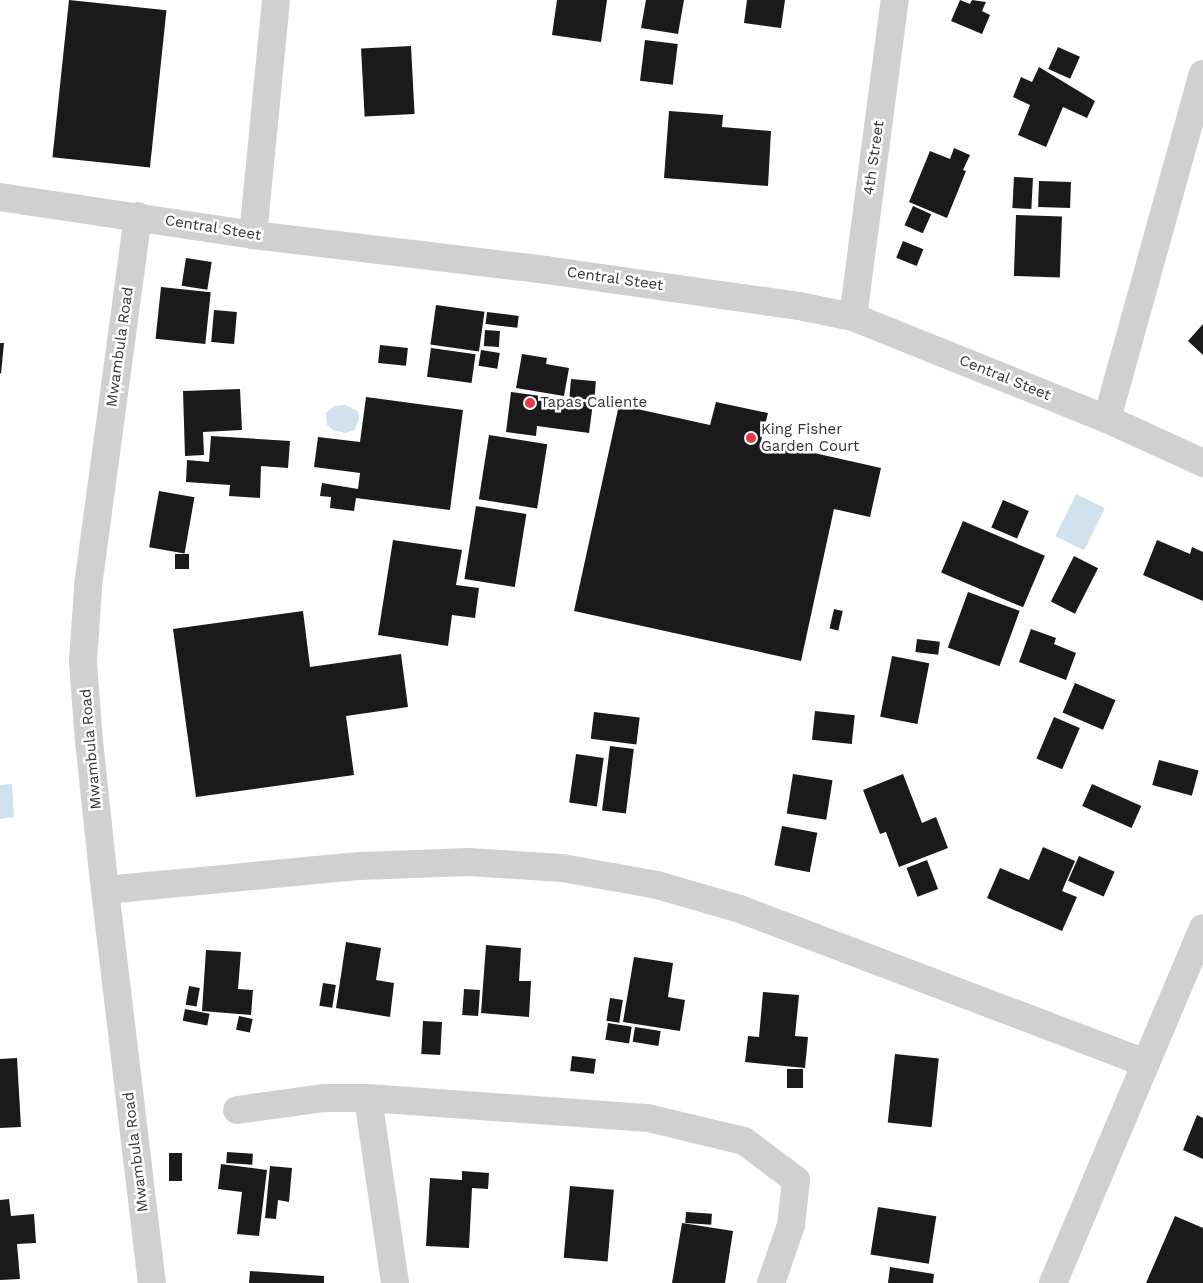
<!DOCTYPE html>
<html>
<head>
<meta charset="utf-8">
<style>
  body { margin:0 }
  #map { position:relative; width:1203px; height:1283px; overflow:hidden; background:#fff; font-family:"Work Sans",sans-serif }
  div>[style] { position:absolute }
  .water>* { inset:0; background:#cfe2ee; transform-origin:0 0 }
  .building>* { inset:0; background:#1a1a1a; transform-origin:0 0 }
  .street>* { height:28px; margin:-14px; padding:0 14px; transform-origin:14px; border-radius:14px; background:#d0d0d0 }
  .dots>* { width:14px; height:14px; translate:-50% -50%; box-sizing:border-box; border:2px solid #fff; border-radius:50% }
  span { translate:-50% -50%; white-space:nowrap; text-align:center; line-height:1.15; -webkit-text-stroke:5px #fff; paint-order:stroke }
  .street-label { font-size:15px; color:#333 }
  .poi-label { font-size:15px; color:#333 }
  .left { translate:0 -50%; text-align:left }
</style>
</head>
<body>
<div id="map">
  <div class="water">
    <div style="clip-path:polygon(345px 405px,358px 411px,359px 420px,354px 430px,345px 433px,333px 430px,327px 425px,326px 413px,334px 406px)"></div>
    <div style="left:1076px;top:494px;width:32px;height:47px;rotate:26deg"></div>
    <div style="clip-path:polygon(12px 784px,14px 817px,0 819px,0 785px)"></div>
  </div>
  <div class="building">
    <div style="left:69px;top:0;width:98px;height:158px;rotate:6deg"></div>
    <div style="clip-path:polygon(557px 0,607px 0,601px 42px,552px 35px)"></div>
    <div style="clip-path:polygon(646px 0,684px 0,678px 34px,641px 28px)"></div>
    <div style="clip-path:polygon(747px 0,785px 0,781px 28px,744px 23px)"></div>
    <div style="clip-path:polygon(960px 0,970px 4px,972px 0,986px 2px,982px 11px,990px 15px,982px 34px,951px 21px)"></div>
    <div style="left:645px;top:40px;width:33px;height:41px;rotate:7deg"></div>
    <div style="left:411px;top:46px;width:68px;height:50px;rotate:87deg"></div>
    <div style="left:1058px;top:47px;width:24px;height:24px;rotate:24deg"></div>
    <div style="clip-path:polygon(1039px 67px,1095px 101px,1087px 118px,1063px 107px,1046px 147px,1018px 135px,1030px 105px,1013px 97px,1021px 77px,1032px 82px)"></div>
    <div style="clip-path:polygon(669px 111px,723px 115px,722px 127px,771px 131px,768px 186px,664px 178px)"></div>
    <div style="clip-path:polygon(954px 148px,970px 155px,963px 170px,966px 171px,947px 218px,909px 202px,930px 151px,950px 159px)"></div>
    <div style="left:1014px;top:177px;width:19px;height:31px;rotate:3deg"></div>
    <div style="left:1039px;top:181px;width:32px;height:26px;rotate:2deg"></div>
    <div style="left:913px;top:206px;width:20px;height:21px;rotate:24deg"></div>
    <div style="left:1016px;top:215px;width:46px;height:61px;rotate:2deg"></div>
    <div style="left:903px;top:241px;width:22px;height:18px;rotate:22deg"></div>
    <div style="left:186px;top:258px;width:26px;height:28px;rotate:9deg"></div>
    <div style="left:161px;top:287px;width:50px;height:52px;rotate:6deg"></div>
    <div style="left:436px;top:305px;width:49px;height:40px;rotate:8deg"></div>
    <div style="left:214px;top:310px;width:23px;height:32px;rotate:5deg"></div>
    <div style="left:487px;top:312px;width:32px;height:12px;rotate:7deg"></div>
    <div style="clip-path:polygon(1203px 324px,1203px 355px,1188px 341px)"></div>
    <div style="left:485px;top:330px;width:15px;height:16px;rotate:4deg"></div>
    <div style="clip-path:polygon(0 343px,4px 343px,1px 374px,0 373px)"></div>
    <div style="left:380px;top:345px;width:28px;height:18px;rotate:6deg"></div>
    <div style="left:431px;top:348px;width:45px;height:29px;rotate:8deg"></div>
    <div style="left:481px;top:350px;width:19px;height:16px;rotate:9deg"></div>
    <div style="clip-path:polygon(522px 354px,547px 358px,546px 364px,569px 368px,564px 396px,516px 388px)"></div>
    <div style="left:571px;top:379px;width:25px;height:19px;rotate:5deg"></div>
    <div style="clip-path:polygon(240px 389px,242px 430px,203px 432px,204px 455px,185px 456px,183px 391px)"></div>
    <div style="clip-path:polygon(511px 392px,593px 403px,589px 433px,537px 426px,536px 436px,506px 432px)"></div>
    <div style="clip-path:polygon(366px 397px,463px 410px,450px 510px,356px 498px,354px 511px,330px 508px,331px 497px,320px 496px,322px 483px,358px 489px,360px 473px,314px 467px,318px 437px,360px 442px)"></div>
    <div style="clip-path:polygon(716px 402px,768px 413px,761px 441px,881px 468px,870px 517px,834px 509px,801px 661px,574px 611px,619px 405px,710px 425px)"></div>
    <div style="left:489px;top:435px;width:59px;height:65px;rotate:9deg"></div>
    <div style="clip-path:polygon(211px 436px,290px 441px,288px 468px,261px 466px,260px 498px,229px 496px,230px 485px,186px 482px,187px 460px,209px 462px)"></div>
    <div style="left:159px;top:491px;width:36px;height:57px;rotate:10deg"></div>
    <div style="left:1003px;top:500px;width:28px;height:30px;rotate:23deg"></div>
    <div style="left:476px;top:506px;width:51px;height:74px;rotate:9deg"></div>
    <div style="left:963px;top:521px;width:89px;height:56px;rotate:23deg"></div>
    <div style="clip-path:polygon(393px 540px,462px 550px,456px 585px,479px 588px,475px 618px,452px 615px,448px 646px,378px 635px)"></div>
    <div style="clip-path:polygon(1157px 540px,1190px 554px,1192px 547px,1203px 552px,1203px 601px,1143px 575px)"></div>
    <div style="left:175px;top:554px;width:14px;height:15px"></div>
    <div style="left:1074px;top:556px;width:27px;height:51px;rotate:27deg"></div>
    <div style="left:968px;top:592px;width:55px;height:59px;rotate:20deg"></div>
    <div style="left:834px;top:609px;width:9px;height:20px;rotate:13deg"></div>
    <div style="clip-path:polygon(303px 611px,310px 667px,401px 654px,408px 707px,346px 716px,354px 775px,196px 797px,173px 629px)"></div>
    <div style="clip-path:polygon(1031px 629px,1056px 638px,1054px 644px,1076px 653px,1066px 680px,1019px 662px)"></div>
    <div style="left:917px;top:639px;width:23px;height:13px;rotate:7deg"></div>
    <div style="left:892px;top:656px;width:38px;height:62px;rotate:11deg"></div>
    <div style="left:1075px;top:683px;width:44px;height:32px;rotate:23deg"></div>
    <div style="left:815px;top:711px;width:40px;height:29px;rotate:6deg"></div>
    <div style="left:594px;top:712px;width:46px;height:27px;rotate:7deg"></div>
    <div style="left:1054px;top:717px;width:28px;height:45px;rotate:23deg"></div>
    <div style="left:610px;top:746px;width:24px;height:65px;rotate:7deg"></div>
    <div style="left:576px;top:754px;width:28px;height:49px;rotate:8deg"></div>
    <div style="left:1159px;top:760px;width:41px;height:26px;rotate:15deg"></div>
    <div style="left:793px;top:774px;width:40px;height:40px;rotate:9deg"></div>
    <div style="clip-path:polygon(903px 774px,922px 823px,936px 817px,948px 848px,899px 867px,886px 832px,880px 834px,863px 790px)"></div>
    <div style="left:1092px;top:784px;width:54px;height:24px;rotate:24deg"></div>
    <div style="left:782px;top:826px;width:36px;height:40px;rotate:11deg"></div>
    <div style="clip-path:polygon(1043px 847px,1075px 861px,1062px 891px,1077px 897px,1062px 931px,987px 898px,1000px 868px,1029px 880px)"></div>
    <div style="left:1079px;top:856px;width:39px;height:27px;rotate:24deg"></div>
    <div style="left:927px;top:860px;width:31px;height:22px;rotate:69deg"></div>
    <div style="clip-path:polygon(346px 942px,381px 948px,376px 980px,394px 983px,390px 1017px,336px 1008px)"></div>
    <div style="clip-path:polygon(486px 945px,521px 948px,519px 981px,531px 981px,529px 1017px,481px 1013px)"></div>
    <div style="clip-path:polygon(206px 950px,241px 952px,238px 989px,253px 990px,251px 1015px,202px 1011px)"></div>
    <div style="clip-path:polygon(634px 957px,673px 963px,668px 997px,685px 1000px,680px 1031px,623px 1022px)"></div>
    <div style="left:323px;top:983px;width:13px;height:23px;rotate:9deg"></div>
    <div style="left:189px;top:986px;width:11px;height:19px;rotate:10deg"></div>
    <div style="left:464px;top:989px;width:16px;height:26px;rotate:4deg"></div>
    <div style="clip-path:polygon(763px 992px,799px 995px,795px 1036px,808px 1037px,805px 1068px,745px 1062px,748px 1036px,759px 1037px)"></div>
    <div style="left:610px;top:998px;width:13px;height:23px;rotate:9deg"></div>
    <div style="left:185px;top:1009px;width:25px;height:12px;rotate:11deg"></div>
    <div style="left:239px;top:1016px;width:14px;height:14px;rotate:12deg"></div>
    <div style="left:423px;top:1021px;width:19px;height:33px;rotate:3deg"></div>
    <div style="left:608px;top:1023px;width:24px;height:17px;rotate:9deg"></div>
    <div style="left:635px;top:1027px;width:26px;height:15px;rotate:9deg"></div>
    <div style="left:895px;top:1054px;width:44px;height:69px;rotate:6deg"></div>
    <div style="left:572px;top:1056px;width:24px;height:15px;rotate:7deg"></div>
    <div style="clip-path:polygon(17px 1058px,21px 1127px,0 1128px,0 1059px)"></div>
    <div style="left:787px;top:1069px;width:16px;height:19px"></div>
    <div style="clip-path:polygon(1197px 1115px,1203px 1118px,1203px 1159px,1183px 1150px)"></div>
    <div style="left:227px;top:1152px;width:26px;height:11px;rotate:4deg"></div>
    <div style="left:169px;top:1153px;width:13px;height:28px"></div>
    <div style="clip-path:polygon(221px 1164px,267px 1170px,259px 1236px,237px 1234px,242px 1192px,218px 1189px)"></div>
    <div style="clip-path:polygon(270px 1166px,292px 1168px,289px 1202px,278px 1200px,276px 1219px,265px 1218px)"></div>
    <div style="clip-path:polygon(462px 1171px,489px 1173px,488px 1189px,472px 1188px,469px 1248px,426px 1246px,430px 1178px,462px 1180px)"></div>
    <div style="left:570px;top:1186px;width:44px;height:72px;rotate:5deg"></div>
    <div style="clip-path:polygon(9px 1199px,11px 1216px,34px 1214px,36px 1243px,17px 1244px,20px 1279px,0 1280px,0 1200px)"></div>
    <div style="left:878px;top:1207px;width:59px;height:48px;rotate:9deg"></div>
    <div style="left:686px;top:1212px;width:26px;height:11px;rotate:4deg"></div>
    <div style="clip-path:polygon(1175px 1216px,1203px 1228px,1203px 1283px,1146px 1283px)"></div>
    <div style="clip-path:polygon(682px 1223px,733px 1231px,725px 1283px,672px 1283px)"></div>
    <div style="clip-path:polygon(890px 1267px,934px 1274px,933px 1283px,888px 1283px)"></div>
    <div style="clip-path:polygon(250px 1271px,324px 1276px,324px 1283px,249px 1283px)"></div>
  </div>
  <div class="street">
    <div style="left:0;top:197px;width:256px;rotate:8.5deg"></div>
    <div style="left:253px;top:235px;width:295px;rotate:6.8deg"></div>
    <div style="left:546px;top:270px;width:256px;rotate:8.1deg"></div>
    <div style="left:799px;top:306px;width:55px;rotate:11.5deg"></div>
    <div style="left:853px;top:317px;width:274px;rotate:21.9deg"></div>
    <div style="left:1107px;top:419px;width:106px;rotate:24.6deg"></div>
    <div style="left:138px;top:216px;width:375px;rotate:97.7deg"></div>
    <div style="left:88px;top:588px;width:74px;rotate:93.9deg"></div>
    <div style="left:83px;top:662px;width:79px;rotate:85.7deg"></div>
    <div style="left:89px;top:741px;width:150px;rotate:83.9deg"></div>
    <div style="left:105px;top:890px;width:396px;rotate:83.2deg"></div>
    <div style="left:253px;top:235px;width:236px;rotate:-84.4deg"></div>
    <div style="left:853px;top:317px;width:320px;rotate:-82.5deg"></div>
    <div style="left:1107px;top:419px;width:358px;rotate:-74.5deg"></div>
    <div style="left:105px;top:890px;width:256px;rotate:-5.4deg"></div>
    <div style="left:360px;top:866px;width:109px;rotate:-2.1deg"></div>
    <div style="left:469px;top:862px;width:93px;rotate:3.7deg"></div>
    <div style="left:562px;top:868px;width:97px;rotate:10.1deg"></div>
    <div style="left:657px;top:885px;width:86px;rotate:16.1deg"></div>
    <div style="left:740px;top:909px;width:434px;rotate:20.8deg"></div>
    <div style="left:368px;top:1098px;width:187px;rotate:81.7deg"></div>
    <div style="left:237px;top:1110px;width:89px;rotate:-7.8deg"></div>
    <div style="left:325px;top:1098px;width:43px"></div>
    <div style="left:368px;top:1098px;width:281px;rotate:4.1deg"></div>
    <div style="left:648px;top:1118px;width:99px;rotate:13.5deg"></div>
    <div style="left:744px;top:1141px;width:65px;rotate:36.9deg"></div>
    <div style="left:796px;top:1180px;width:45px;rotate:96.3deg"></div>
    <div style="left:791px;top:1225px;width:61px;rotate:109deg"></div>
    <div style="left:1053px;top:1283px;width:385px;rotate:-67.1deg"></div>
  </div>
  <div class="dots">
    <div style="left:530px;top:403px;background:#e63946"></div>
    <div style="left:751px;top:438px;background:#e63946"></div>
  </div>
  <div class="street-label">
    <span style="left:874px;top:158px;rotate:-82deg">4th Street</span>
    <span style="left:213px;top:228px;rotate:9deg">Central Steet</span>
    <span style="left:615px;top:279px;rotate:8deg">Central Steet</span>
    <span style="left:120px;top:347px;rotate:-82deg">Mwambula Road</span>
    <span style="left:1005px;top:378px;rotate:22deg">Central Steet</span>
    <span style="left:91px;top:749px;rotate:-95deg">Mwambula Road</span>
    <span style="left:136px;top:1152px;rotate:-97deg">Mwambula Road</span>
  </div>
  <div class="poi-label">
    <span class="left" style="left:540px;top:403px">Tapas Caliente</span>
    <span class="left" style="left:761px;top:438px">King Fisher<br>Garden Court</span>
  </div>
</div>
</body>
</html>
